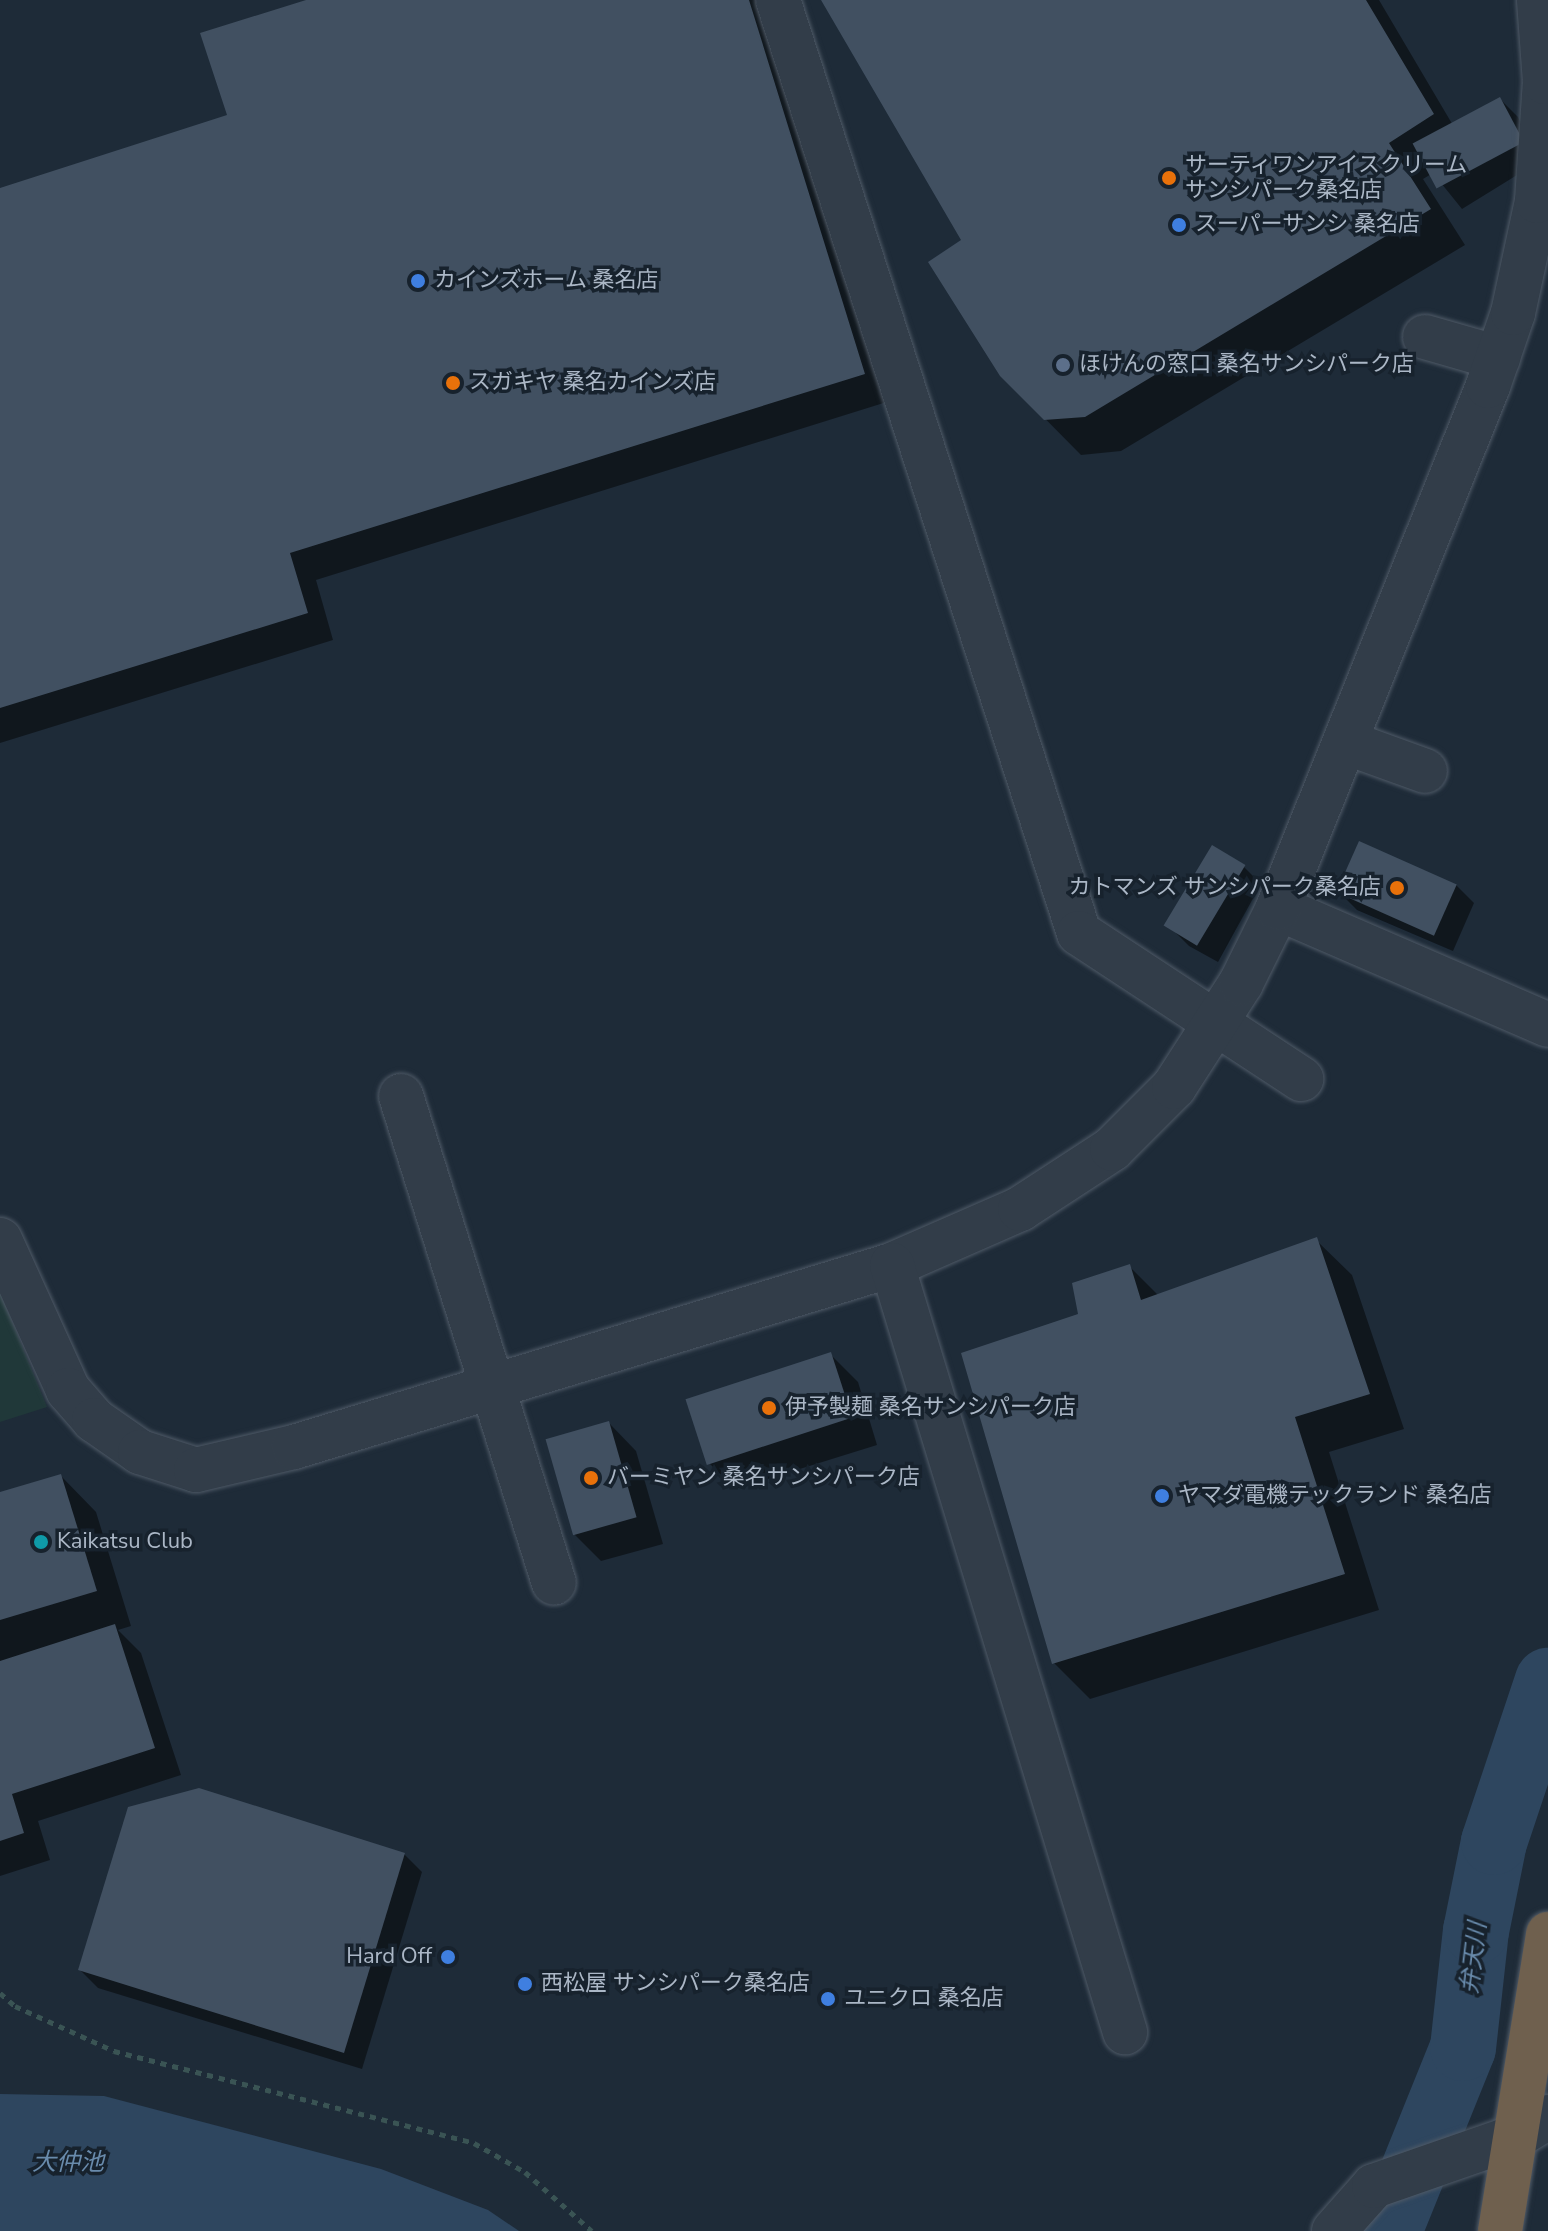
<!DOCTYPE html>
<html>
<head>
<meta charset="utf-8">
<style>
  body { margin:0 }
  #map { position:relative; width:1548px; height:2231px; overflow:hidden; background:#1e2b38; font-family:"Nunito Sans","Noto Sans JP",sans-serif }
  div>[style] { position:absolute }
  .green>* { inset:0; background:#203839 }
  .water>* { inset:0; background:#2e465f }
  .shadow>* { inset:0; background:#0007 }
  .river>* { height:66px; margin:-33px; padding:0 33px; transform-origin:33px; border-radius:33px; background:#2e465f }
  .building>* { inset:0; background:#415061; transform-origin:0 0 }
  .path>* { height:5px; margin-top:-2.5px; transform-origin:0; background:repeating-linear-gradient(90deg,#3a5454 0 6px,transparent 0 12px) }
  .roads { filter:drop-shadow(0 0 2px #4f5a67) drop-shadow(0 0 2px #4f5a67) }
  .minor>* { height:44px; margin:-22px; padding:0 22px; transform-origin:22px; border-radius:22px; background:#323d49 }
  .highway>* { height:44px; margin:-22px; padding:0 22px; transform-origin:22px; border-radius:22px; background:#6f604e }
  .dots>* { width:22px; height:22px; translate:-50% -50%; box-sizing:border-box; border:4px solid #17222d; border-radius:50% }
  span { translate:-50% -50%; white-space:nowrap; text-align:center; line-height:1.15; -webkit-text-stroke:7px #17222d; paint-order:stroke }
  .poi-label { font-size:22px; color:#abb7c6 }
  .left { translate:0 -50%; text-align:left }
  .right { translate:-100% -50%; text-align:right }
  .water-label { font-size:24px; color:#698bac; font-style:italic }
</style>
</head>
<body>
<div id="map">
  <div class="green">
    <div style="clip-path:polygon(0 1292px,47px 1407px,0 1422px)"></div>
  </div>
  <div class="water">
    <div style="clip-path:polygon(0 2094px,104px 2096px,381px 2169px,488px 2210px,519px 2231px,0 2231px)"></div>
  </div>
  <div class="shadow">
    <div style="clip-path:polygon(312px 0,767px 0,890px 401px,316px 580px,333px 640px,0 743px,0 190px,229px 116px)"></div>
    <div style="clip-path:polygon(824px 0,1379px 0,1454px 127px,1500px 99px,1518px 117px,1540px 161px,1462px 209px,1433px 173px,1423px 179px,1465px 245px,1121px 451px,1081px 455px,1002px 375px,964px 241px)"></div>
    <div style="clip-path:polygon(1243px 866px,1261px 884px,1218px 962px,1189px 946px,1171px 928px)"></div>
    <div style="clip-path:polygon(1456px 885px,1474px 903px,1453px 951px,1357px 910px,1339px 892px)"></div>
    <div style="clip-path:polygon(1316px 1240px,1352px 1275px,1404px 1429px,1329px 1452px,1379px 1610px,1090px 1699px,1054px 1663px,1080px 1316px,1129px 1266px,1159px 1296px)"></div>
    <div style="clip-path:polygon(830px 1354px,858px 1382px,877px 1445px,735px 1489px,708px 1462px)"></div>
    <div style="clip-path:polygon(609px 1423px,636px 1451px,663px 1544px,601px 1561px,574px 1534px)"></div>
    <div style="clip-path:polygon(61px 1476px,96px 1512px,131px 1626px,118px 1630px,141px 1653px,181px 1775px,38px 1821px,50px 1860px,0 1876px,0 1494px)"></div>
    <div style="clip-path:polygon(404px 1854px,422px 1872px,362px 2069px,98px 1988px,80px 1970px)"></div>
  </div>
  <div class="river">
    <div style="left:1389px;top:2231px;width:197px;rotate:-68deg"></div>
    <div style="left:1463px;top:2048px;width:118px;rotate:-83.7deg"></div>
    <div style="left:1476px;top:1931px;width:91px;rotate:-78.6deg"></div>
    <div style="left:1494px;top:1842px;width:170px;rotate:-71.5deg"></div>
  </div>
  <div class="building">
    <div style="clip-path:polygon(306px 0,749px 0,865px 374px,290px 553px,308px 613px,0 708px,0 188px,227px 115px,200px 33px)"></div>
    <div style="clip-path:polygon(821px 0,1366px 0,1434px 114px,1389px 143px,1431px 209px,1085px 417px,1044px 420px,1000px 376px,928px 262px,961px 240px)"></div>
    <div style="left:1500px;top:97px;width:51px;height:99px;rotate:62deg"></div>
    <div style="left:1359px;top:841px;width:107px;height:56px;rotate:24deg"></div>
    <div style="left:1212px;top:845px;width:39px;height:94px;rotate:31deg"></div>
    <div style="clip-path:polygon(1317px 1237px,1370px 1394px,1295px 1417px,1345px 1574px,1052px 1664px,961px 1353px,1078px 1314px,1072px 1283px,1130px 1264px,1141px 1300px)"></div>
    <div style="left:831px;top:1352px;width:69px;height:153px;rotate:72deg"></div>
    <div style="left:609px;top:1421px;width:100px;height:66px;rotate:74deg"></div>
    <div style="clip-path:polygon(61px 1474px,97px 1591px,0 1620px,0 1492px)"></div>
    <div style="clip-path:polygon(115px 1624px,155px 1748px,12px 1794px,24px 1833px,0 1841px,0 1661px)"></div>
    <div style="clip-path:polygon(199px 1788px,405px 1853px,344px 2053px,78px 1970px,128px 1807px)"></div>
  </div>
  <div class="path">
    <div style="left:0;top:1993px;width:20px;rotate:41deg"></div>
    <div style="left:15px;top:2006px;width:109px;rotate:24.4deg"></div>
    <div style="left:114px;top:2051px;width:372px;rotate:14.3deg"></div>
    <div style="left:474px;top:2143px;width:59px;rotate:29.6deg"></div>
    <div style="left:525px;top:2172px;width:89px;rotate:41.4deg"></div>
  </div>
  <div class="roads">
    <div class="minor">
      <div style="left:778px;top:0;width:980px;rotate:72.12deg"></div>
      <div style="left:1079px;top:933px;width:266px;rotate:33.3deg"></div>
      <div style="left:1425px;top:337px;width:76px;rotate:16deg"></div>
      <div style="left:1345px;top:742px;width:85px;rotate:19.9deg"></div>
      <div style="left:1278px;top:908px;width:294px;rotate:23.4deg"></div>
      <div style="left:401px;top:1096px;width:510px;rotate:72.56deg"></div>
      <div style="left:0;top:1240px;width:165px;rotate:65.6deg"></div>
      <div style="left:68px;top:1390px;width:40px;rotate:49deg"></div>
      <div style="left:94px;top:1420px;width:56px;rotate:34.8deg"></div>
      <div style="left:140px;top:1452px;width:59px;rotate:17.8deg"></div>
      <div style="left:196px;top:1470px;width:101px;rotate:-13.2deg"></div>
      <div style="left:294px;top:1447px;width:625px;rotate:-16.93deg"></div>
      <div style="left:892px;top:1265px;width:140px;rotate:-23.6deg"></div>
      <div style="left:1020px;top:1209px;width:110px;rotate:-33.1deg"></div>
      <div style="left:1112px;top:1149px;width:88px;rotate:-45deg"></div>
      <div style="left:1174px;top:1087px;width:124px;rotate:-57.2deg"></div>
      <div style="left:1241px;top:983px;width:84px;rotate:-63.7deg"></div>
      <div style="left:1278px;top:908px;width:563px;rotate:-68.09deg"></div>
      <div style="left:1488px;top:386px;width:77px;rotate:-71.1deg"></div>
      <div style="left:1513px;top:313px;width:115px;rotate:-77.9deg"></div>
      <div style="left:1537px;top:201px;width:119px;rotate:-86.2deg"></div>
      <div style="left:1545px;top:82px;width:82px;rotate:-94.2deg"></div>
      <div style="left:892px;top:1265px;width:802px;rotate:73.1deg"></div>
      <div style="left:1334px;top:2231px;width:60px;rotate:-48.4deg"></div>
      <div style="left:1374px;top:2186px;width:149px;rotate:-19.2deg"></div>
      <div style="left:1515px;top:2137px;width:39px;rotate:-31deg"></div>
    </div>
    <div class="highway">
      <div style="left:1500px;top:2231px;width:301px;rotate:-80.8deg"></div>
    </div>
  </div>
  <div class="dots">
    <div style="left:1169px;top:178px;background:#e8710a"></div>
    <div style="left:1179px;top:225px;background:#3f7fe0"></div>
    <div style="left:418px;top:281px;background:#3f7fe0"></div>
    <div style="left:1063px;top:365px;background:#5c6f8a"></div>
    <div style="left:453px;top:383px;background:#e8710a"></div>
    <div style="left:1397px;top:888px;background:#e8710a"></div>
    <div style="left:769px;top:1408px;background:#e8710a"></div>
    <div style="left:591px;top:1478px;background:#e8710a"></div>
    <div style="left:1162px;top:1496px;background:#3f7fe0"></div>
    <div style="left:41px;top:1542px;background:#0f9aa8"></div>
    <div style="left:448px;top:1957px;background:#3f7fe0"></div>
    <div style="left:525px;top:1984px;background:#3f7fe0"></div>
    <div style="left:828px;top:1999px;background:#3f7fe0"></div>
  </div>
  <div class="poi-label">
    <span class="left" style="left:1185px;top:178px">サーティワンアイスクリーム<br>サンシパーク桑名店</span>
    <span class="left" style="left:1195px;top:225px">スーパーサンシ 桑名店</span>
    <span class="left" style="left:434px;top:281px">カインズホーム 桑名店</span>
    <span class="left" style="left:1079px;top:365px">ほけんの窓口 桑名サンシパーク店</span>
    <span class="left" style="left:469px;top:383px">スガキヤ 桑名カインズ店</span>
    <span class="right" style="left:1381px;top:888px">カトマンズ サンシパーク桑名店</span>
    <span class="left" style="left:785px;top:1408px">伊予製麺 桑名サンシパーク店</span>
    <span class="left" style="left:607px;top:1478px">バーミヤン 桑名サンシパーク店</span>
    <span class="left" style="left:1178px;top:1496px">ヤマダ電機テックランド 桑名店</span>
    <span class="left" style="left:57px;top:1542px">Kaikatsu Club</span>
    <span class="right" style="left:432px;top:1957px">Hard Off</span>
    <span class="left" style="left:541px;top:1984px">西松屋 サンシパーク桑名店</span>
    <span class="left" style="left:844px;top:1999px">ユニクロ 桑名店</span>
  </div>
  <div class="water-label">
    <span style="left:1474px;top:1958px;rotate:-83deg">弁天川</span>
    <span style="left:68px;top:2163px">大仲池</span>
  </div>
</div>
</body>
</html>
